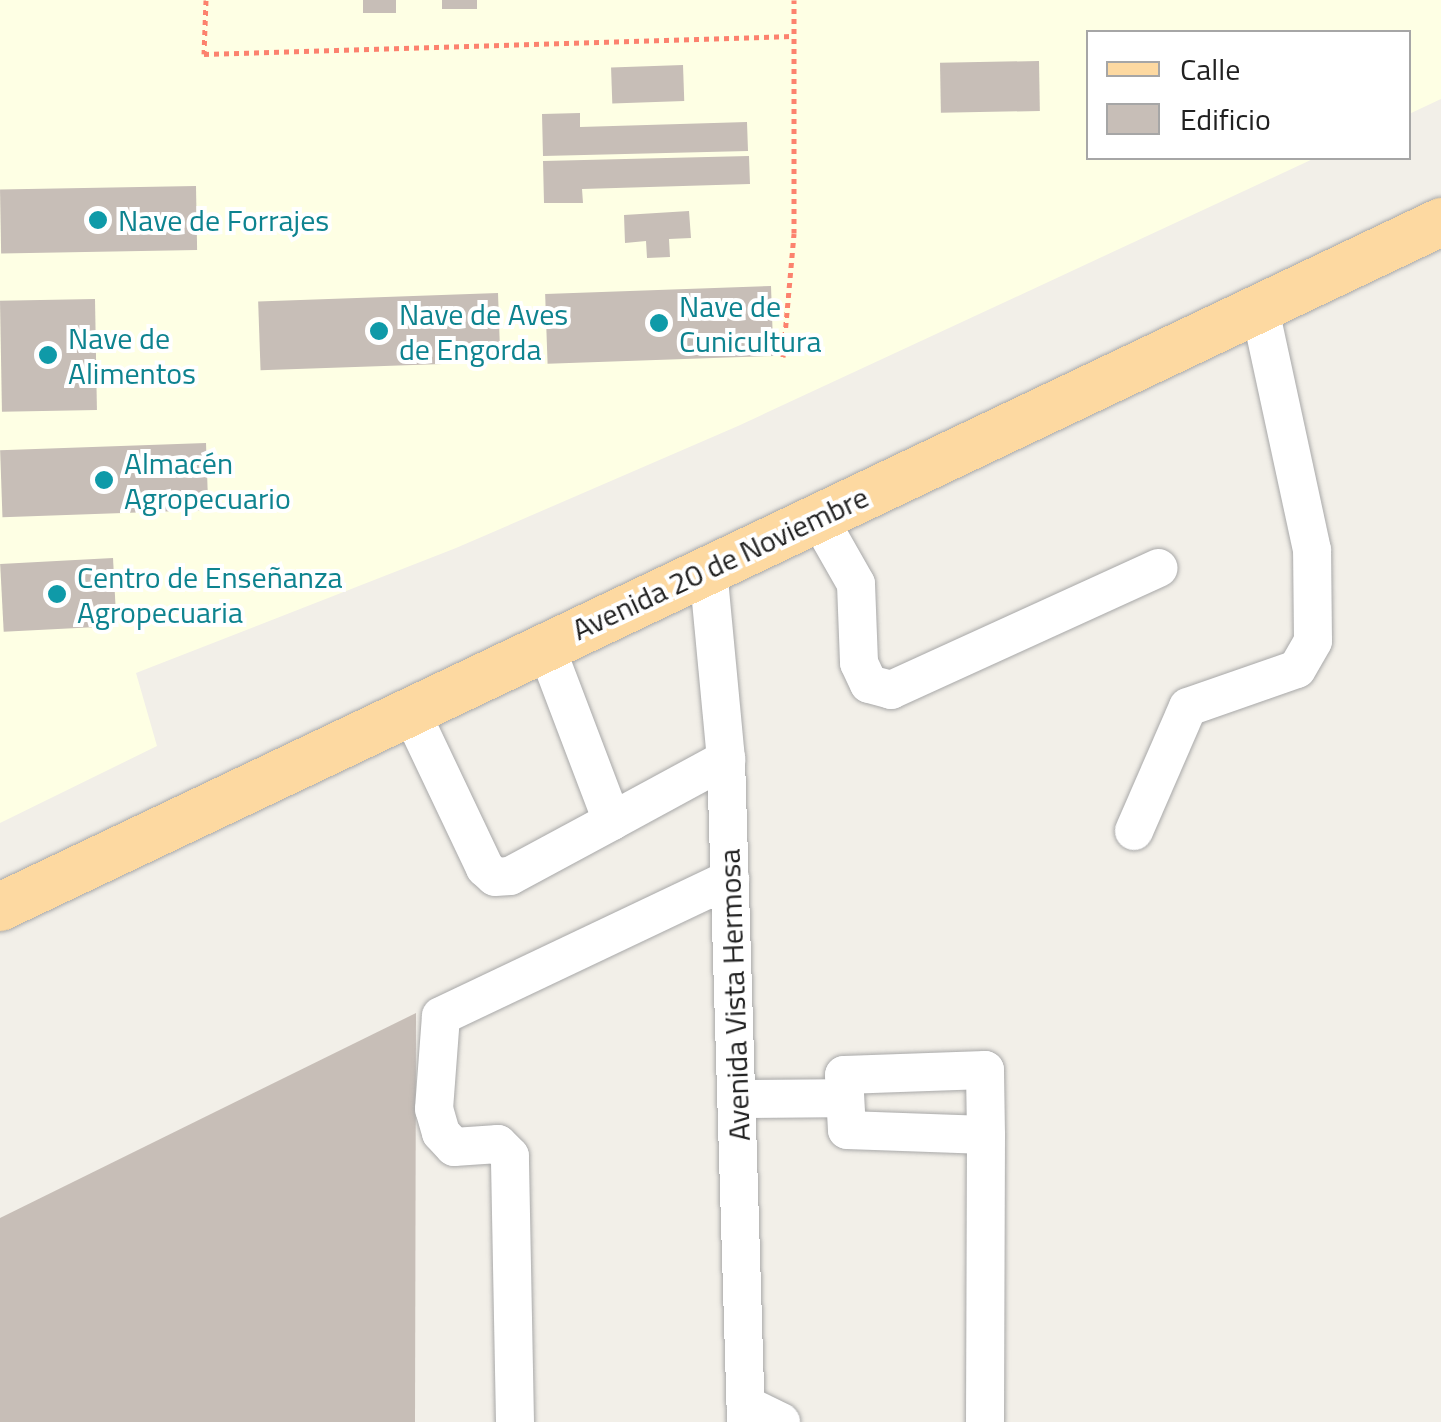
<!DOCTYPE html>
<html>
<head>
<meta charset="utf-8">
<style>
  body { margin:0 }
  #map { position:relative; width:1441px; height:1422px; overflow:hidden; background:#f2efe8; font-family:"Titillium Web",sans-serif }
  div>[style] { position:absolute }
  .education>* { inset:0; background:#feffe4 }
  .building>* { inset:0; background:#c7beb7; transform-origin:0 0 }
  .path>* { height:5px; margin-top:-2.5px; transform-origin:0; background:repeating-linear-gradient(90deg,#fc826e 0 5px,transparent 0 10px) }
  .roads { filter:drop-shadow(0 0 2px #a8a8a8) drop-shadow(0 0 2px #a8a8a8) }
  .minor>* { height:38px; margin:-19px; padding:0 19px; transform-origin:19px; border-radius:19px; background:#fff }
  .major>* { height:48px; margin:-24px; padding:0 24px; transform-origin:24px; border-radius:24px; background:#fdd9a1 }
  .dots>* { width:28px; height:28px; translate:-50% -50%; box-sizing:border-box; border:5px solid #fff; border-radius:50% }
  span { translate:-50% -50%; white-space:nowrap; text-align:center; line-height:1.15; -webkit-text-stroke:8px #fff; paint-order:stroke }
  .culture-label { font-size:30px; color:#0d838f }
  .left { translate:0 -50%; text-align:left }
  .street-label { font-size:30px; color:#212121 }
  .legend { position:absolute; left:1086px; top:30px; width:325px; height:130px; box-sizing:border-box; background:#fff; border:2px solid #a6a6a6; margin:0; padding:12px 18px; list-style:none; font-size:30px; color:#212121 }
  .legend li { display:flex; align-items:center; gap:20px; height:50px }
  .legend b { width:50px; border:2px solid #a6a6a6 }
</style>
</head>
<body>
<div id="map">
  <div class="education">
    <div style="clip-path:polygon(0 0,1441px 0,1441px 99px,1409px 114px,1408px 32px,1088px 32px,1088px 158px,1315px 158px,738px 426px,456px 548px,136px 673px,157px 746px,0 823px)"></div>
  </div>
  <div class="building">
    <div style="left:363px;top:0;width:33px;height:13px"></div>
    <div style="left:442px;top:0;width:35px;height:9px"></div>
    <div style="left:1039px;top:61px;width:50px;height:99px;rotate:89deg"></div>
    <div style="left:683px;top:65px;width:36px;height:72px;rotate:88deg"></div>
    <div style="clip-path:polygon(580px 113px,580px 127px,747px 122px,748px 151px,543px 156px,542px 114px)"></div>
    <div style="clip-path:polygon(749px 156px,750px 184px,582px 189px,583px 203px,544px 203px,543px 161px)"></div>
    <div style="left:196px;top:186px;width:64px;height:196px;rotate:89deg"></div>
    <div style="clip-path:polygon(689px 211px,691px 238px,669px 239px,670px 257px,647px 258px,646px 241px,625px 243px,624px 215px)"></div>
    <div style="left:771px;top:286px;width:70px;height:226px;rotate:88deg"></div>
    <div style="left:498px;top:293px;width:69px;height:240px;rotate:88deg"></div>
    <div style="left:95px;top:299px;width:111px;height:95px;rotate:89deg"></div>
    <div style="left:206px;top:443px;width:67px;height:206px;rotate:88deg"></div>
    <div style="left:113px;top:558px;width:68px;height:113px;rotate:87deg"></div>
    <div style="clip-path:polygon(416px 1013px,415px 1422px,0 1422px,0 1218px)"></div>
  </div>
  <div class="path">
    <div style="left:206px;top:0;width:54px;rotate:92.1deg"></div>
    <div style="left:204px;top:54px;width:588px;rotate:-1.75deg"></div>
    <div style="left:783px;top:357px;width:124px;rotate:-84.9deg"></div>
    <div style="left:794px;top:233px;width:233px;rotate:-90deg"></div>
  </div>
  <div class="roads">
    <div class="minor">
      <div style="left:818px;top:517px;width:77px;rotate:60.4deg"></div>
      <div style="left:856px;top:584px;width:79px;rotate:87.8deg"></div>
      <div style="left:859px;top:663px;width:23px;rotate:65deg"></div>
      <div style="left:869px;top:684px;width:23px;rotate:15deg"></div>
      <div style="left:891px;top:690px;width:294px;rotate:-24.5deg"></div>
      <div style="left:708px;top:569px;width:191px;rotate:84.6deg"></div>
      <div style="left:726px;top:759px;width:663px;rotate:88.27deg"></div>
      <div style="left:410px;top:710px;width:175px;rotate:64.6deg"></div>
      <div style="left:485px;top:868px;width:13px;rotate:42deg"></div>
      <div style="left:495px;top:877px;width:15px;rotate:-4deg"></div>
      <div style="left:510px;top:876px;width:116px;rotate:-28.3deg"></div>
      <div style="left:612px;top:821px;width:188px;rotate:-110.8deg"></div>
      <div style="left:612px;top:821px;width:130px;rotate:-28.5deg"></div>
      <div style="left:1134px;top:831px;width:135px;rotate:-66.5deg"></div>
      <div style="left:1188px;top:707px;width:115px;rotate:-19.2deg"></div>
      <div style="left:1297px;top:669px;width:32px;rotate:-60deg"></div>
      <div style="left:1313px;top:641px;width:91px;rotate:-90.6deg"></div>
      <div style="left:1312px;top:550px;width:251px;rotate:-102.2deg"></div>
      <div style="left:737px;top:1099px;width:108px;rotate:-0.5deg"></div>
      <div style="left:746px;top:1405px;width:39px;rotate:26deg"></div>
      <div style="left:515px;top:1422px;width:266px;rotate:-91.1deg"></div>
      <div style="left:510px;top:1156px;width:17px;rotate:-135deg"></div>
      <div style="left:498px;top:1144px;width:44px;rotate:176.1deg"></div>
      <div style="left:454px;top:1147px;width:19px;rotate:-133deg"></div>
      <div style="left:441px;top:1133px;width:25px;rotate:-106deg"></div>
      <div style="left:434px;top:1109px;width:93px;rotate:-85.7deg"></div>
      <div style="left:441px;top:1016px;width:320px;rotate:-25.4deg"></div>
      <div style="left:985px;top:1422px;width:287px;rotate:-89.8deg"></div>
      <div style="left:986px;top:1135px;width:65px;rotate:-90.9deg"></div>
      <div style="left:985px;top:1070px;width:141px;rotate:178deg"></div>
      <div style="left:844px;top:1075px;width:55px;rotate:86.9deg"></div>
      <div style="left:847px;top:1130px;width:139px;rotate:2.1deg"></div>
    </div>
    <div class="major">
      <div style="left:0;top:907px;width:1596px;rotate:-25.42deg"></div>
    </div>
  </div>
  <div class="dots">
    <div style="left:98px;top:220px;background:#0f9aa8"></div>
    <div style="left:659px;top:323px;background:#0f9aa8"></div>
    <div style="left:379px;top:331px;background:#0f9aa8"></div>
    <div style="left:48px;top:355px;background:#0f9aa8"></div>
    <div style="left:104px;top:480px;background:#0f9aa8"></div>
    <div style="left:57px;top:594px;background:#0f9aa8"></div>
  </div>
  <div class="culture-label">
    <span class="left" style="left:118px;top:220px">Nave de Forrajes</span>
    <span class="left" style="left:679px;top:323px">Nave de<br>Cunicultura</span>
    <span class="left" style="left:399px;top:331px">Nave de Aves<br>de Engorda</span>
    <span class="left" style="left:68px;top:355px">Nave de<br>Alimentos</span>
    <span class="left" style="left:124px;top:480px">Almacén<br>Agropecuario</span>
    <span class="left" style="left:77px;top:594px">Centro de Enseñanza<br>Agropecuaria</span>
  </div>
  <div class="street-label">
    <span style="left:720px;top:563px;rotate:-25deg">Avenida 20 de Noviembre</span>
    <span style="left:734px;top:995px;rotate:-92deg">Avenida Vista Hermosa</span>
  </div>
  <ul class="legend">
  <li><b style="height:12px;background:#fdd9a1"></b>Calle</li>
  <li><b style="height:28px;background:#c7beb7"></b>Edificio</li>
  </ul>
</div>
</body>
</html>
